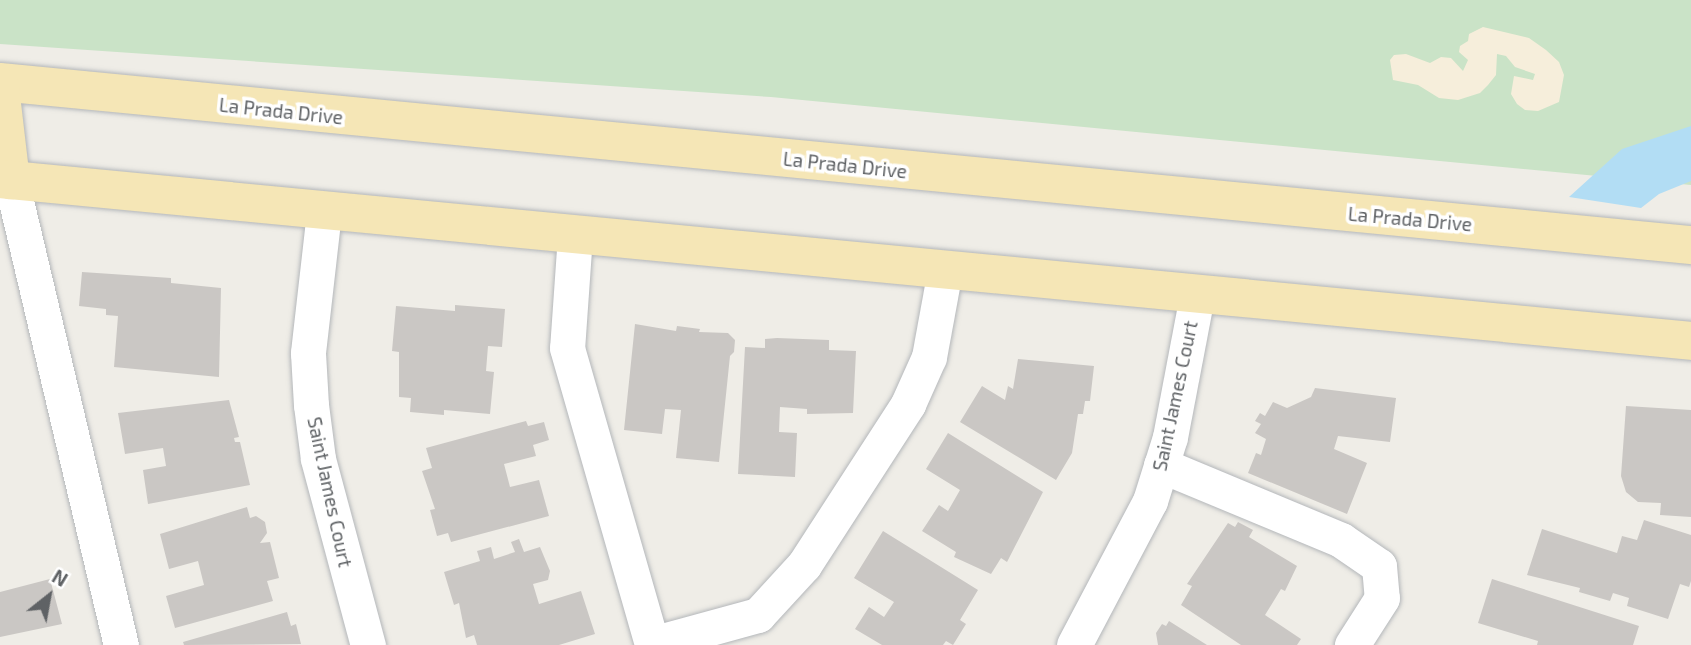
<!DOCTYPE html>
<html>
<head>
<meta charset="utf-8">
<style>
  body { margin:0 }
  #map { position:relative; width:1691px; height:645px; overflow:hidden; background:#efede7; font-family:"Exo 2",sans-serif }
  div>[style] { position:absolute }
  .green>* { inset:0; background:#cae3c7 }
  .sand>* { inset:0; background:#f6eedb }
  .water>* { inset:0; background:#b2ddf4 }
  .building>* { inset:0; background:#cac7c4 }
  .roads { filter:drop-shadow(0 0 2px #b4b7ba) drop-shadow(0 0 2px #b4b7ba) }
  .minor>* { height:35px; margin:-17.5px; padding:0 17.5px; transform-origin:17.5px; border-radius:17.5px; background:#fff }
  .major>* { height:38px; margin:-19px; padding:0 19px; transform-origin:19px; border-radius:19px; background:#f5e6b6 }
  span { translate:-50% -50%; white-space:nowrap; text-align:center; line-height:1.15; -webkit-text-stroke:7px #fff; paint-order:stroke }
  .street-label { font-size:19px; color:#5f6265 }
  .north { position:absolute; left:14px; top:561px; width:70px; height:70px; -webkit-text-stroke:5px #fff; paint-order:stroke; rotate:31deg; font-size:19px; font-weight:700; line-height:28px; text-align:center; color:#5f6265 }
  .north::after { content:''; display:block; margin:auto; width:24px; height:32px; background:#5f6265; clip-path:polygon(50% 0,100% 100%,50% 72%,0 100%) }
</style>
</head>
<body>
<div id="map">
  <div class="green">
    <div style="clip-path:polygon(0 0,1691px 0,1691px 185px,771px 97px,0 44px)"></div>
  </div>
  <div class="sand">
    <div style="clip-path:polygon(1483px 27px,1529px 38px,1546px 50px,1559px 62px,1564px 75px,1559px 102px,1538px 111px,1525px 110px,1517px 104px,1511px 94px,1514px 76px,1533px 80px,1535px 74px,1515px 67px,1506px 56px,1497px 54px,1496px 75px,1488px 85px,1480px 93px,1458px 100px,1439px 98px,1418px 85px,1393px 80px,1390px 60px,1394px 55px,1406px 54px,1430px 63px,1441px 57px,1451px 58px,1463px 71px,1468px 60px,1459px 52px,1460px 46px,1468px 41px,1469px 34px)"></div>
  </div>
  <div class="water">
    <div style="clip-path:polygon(1691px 126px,1691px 181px,1659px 194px,1641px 208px,1569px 197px,1622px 149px)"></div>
  </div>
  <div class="building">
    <div style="clip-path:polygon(82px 272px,171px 278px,171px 283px,221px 288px,219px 377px,114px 367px,118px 316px,106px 315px,106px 309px,79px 306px)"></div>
    <div style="clip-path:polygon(455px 305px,505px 309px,502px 347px,488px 346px,486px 371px,494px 372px,490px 414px,444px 410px,444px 415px,410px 412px,411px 398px,399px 397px,399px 352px,392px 351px,396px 306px,455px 311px)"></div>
    <div style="clip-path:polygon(635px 324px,676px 331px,677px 326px,700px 329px,699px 332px,728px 333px,735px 340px,734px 352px,730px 356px,719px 462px,676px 458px,681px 410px,665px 409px,662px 434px,624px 430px)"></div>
    <div style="clip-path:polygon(777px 338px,829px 340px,829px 350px,856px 351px,853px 413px,807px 414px,807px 409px,780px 407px,779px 432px,797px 433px,795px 477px,738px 474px,745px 347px,765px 348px,765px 339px)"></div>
    <div style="clip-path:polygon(1018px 359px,1094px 366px,1090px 401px,1085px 401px,1083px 414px,1078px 414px,1072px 453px,1056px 480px,960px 422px,982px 386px,1005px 400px,1008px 386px,1013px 389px)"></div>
    <div style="clip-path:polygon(1315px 388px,1396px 398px,1390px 442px,1338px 436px,1334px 449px,1367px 463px,1347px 514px,1248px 473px,1256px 453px,1261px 455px,1266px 439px,1255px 433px,1261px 424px,1255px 421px,1260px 413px,1265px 416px,1273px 402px,1287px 408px,1311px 397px)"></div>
    <div style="clip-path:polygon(229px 400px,239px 437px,234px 438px,235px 442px,240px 442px,250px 485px,148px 504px,143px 470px,166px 466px,163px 448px,125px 454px,118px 413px)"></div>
    <div style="clip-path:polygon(1626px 406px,1691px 410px,1691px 517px,1660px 515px,1661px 503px,1638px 502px,1626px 492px,1621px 476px)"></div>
    <div style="clip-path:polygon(526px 421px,528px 426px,544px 422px,549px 440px,533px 445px,536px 456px,504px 464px,510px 487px,539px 480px,549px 516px,451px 542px,448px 533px,437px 536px,430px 510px,435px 509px,422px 471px,432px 468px,426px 448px)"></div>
    <div style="clip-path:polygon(948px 433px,1043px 492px,1007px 562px,1001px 558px,991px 574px,954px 557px,956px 552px,922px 531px,939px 505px,948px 511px,960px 490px,926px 469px)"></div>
    <div style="clip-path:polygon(247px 507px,250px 518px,256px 516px,265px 522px,267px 533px,260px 543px,270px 542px,279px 578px,267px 581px,273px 601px,175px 628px,166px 596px,204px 585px,198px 561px,169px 569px,160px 534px)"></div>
    <div style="clip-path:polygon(1644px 520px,1691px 535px,1691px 581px,1689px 587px,1680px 584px,1668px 619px,1627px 606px,1629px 598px,1613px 593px,1610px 601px,1579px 592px,1580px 588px,1527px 575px,1542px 529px,1617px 553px,1622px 536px,1637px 540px)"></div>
    <div style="clip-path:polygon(1238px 522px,1253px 530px,1249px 537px,1297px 566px,1285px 591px,1281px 589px,1265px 615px,1301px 639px,1297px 645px,1241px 645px,1181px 605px,1192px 586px,1187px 584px,1228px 523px,1235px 527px)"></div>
    <div style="clip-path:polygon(883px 531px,978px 590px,960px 620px,966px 624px,953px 645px,946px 641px,943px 645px,882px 645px,855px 629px,869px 607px,884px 617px,894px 602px,854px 578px)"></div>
    <div style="clip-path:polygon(519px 539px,524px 552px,540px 547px,550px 571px,548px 580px,533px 584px,539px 604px,581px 591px,595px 634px,559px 645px,477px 645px,474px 635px,466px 638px,459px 603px,454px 605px,444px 572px,480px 561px,477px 551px,491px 547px,494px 559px,515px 552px,511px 542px)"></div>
    <div style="clip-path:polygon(50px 579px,62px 624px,0 637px,0 592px)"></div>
    <div style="clip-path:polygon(1492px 579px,1639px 626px,1633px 645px,1537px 645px,1538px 641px,1478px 623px)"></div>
    <div style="clip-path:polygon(287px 612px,291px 626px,296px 624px,301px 644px,184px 645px,183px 642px)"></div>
    <div style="clip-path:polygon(1169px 621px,1207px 645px,1158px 645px,1156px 633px,1162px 624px,1166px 626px)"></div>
  </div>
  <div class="roads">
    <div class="minor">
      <div style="left:11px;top:180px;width:478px;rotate:76.7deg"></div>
      <div style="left:324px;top:212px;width:142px;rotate:96.5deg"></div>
      <div style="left:308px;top:353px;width:52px;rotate:86.7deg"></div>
      <div style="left:311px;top:405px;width:54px;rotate:82.6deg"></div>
      <div style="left:318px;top:459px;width:193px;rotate:75deg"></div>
      <div style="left:575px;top:235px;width:113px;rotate:94deg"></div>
      <div style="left:567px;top:348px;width:309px;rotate:74deg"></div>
      <div style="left:1161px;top:465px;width:195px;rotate:22.6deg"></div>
      <div style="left:1341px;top:540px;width:46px;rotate:34.4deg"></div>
      <div style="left:1379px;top:566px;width:32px;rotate:85deg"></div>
      <div style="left:1382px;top:598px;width:56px;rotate:122.6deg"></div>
      <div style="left:652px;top:644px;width:110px;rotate:-15.3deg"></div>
      <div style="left:758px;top:615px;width:68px;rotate:-47.4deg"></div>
      <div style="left:804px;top:565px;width:192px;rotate:-57.1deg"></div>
      <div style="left:908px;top:404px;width:51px;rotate:-65.9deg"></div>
      <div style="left:929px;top:357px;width:88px;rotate:-79.6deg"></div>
      <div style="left:1074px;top:645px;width:163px;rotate:-62.2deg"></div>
      <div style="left:1150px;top:501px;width:67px;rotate:-72.6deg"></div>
      <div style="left:1170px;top:437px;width:145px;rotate:-79.2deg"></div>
    </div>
    <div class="major">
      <div style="left:0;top:82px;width:1699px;rotate:5.51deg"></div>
      <div style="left:0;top:87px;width:94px;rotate:83.3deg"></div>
      <div style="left:0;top:179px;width:1699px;rotate:5.47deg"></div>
    </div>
  </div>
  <div class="street-label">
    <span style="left:281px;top:111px;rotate:6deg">La Prada Drive</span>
    <span style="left:845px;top:165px;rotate:6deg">La Prada Drive</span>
    <span style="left:1410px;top:219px;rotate:5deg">La Prada Drive</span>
    <span style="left:1175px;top:396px;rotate:-78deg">Saint James Court</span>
    <span style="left:330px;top:492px;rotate:78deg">Saint James Court</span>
  </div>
  <div class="north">N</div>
</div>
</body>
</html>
